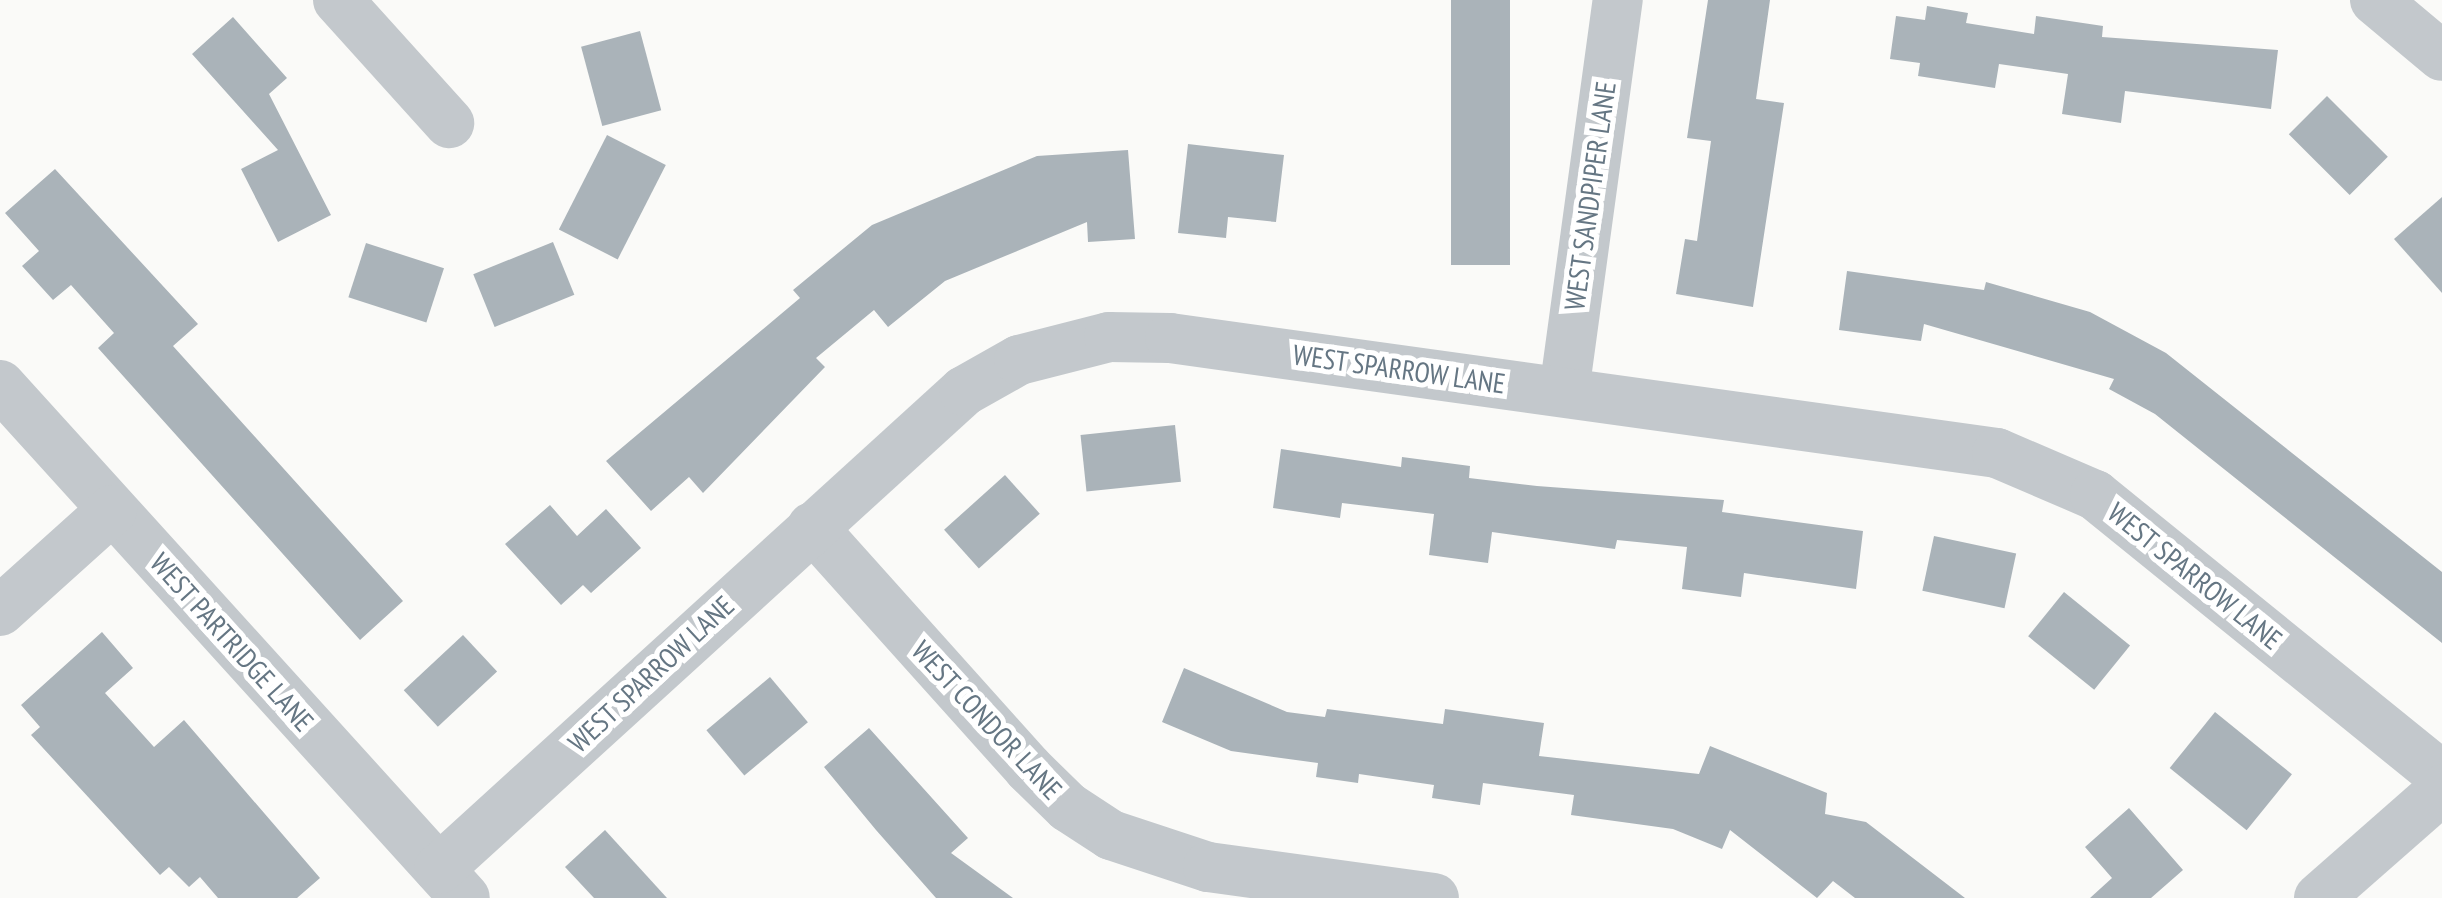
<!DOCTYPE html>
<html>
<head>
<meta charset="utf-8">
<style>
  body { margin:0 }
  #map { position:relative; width:2442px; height:898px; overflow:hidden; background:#fafaf8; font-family:"PT Sans Narrow",sans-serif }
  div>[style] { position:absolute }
  .building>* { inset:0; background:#aab3b9; transform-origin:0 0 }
  .minor>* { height:50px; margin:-25px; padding:0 25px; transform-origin:25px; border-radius:25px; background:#c3c8cc }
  span { translate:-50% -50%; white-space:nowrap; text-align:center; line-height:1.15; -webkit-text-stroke:10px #fff; paint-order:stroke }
  .street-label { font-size:28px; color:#657683 }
</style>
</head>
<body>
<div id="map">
  <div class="building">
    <div style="left:1451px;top:0;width:59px;height:265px"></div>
    <div style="clip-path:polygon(1708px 0,1770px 0,1756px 99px,1784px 103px,1753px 307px,1676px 294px,1685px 239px,1697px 241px,1711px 141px,1687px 138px)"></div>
    <div style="clip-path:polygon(1927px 6px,1968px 13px,1966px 23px,2034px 34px,2036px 16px,2103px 26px,2102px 37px,2278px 50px,2271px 109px,2125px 91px,2121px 123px,2062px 114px,2068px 74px,1999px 64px,1995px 88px,1918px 76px,1920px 63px,1890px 59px,1896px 16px,1925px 20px)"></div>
    <div style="clip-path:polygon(233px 17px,287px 78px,269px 94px,331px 215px,278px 242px,241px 169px,278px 150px,192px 54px)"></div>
    <div style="left:640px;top:31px;width:82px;height:61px;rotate:75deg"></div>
    <div style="left:2327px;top:96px;width:86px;height:54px;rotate:45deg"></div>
    <div style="left:607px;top:135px;width:66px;height:106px;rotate:27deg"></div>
    <div style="clip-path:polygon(1188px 144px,1284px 155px,1276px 222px,1228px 217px,1226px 238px,1178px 233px)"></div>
    <div style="clip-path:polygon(1128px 150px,1135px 239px,1088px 242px,1087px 222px,945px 281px,888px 327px,874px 310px,816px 358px,825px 367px,703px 493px,689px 477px,651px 511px,606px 461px,800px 298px,793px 290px,872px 225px,1037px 156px)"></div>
    <div style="clip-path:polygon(55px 169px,198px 324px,173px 346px,403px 601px,360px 640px,98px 348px,114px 333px,71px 285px,53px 300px,22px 266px,39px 251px,5px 213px)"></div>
    <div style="clip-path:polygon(2442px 197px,2442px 293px,2394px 239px)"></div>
    <div style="left:553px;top:242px;width:57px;height:86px;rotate:68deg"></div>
    <div style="left:366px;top:243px;width:82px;height:57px;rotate:18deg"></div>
    <div style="clip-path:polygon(1847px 271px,1984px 290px,1986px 282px,2090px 312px,2166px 353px,2442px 572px,2442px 643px,2155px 414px,2109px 389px,2114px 379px,1924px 324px,1921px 341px,1839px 330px)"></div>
    <div style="left:1175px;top:425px;width:57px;height:95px;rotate:84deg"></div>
    <div style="clip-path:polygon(1281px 449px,1401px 467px,1402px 457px,1470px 466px,1469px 478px,1537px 486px,1724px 500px,1722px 512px,1863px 531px,1856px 589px,1744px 573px,1741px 597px,1682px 589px,1687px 547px,1617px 540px,1615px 549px,1492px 532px,1488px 563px,1429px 555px,1434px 514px,1342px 503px,1340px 518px,1273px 508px)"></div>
    <div style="left:1005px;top:475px;width:52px;height:82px;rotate:48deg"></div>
    <div style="clip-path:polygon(550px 505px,577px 536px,606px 509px,641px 548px,591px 593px,583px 585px,561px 605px,505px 544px)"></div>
    <div style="left:1934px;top:536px;width:84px;height:56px;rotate:12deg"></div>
    <div style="left:2064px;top:592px;width:85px;height:57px;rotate:39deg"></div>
    <div style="clip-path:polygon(102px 632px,133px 668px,105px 693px,154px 747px,184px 720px,320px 878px,297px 898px,218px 898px,200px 877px,189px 887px,169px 867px,160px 875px,31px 735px,40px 727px,21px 705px)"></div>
    <div style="left:463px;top:635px;width:50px;height:81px;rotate:47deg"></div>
    <div style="clip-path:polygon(1184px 668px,1287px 712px,1325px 717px,1327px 709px,1443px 724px,1445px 709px,1544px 723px,1539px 756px,1699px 774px,1710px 746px,1827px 793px,1825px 814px,1866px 822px,1965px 898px,1855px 898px,1833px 881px,1817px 898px,1730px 830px,1722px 849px,1673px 829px,1571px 815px,1574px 795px,1483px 783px,1480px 805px,1432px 798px,1434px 785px,1359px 774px,1358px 783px,1316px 777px,1318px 763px,1231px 751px,1162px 722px)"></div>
    <div style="left:770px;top:677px;width:59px;height:83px;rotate:50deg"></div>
    <div style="left:2215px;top:712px;width:99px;height:72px;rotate:39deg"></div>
    <div style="clip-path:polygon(869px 728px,968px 838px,951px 853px,1013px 898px,936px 898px,876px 830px,824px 767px)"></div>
    <div style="clip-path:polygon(2129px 808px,2183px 870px,2151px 898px,2090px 898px,2112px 878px,2085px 847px)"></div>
    <div style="clip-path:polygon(605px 830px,667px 898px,594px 898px,565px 867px)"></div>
  </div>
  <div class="minor">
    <div style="left:338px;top:0;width:166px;rotate:47.9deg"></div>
    <div style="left:2375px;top:0;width:87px;rotate:39.9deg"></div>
    <div style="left:0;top:385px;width:692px;rotate:47.81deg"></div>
    <div style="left:1564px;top:392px;width:396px;rotate:-82.2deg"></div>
    <div style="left:812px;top:527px;width:324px;rotate:48.1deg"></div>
    <div style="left:1028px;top:768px;width:56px;rotate:44.3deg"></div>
    <div style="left:1068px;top:807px;width:51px;rotate:33.1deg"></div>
    <div style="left:1111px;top:835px;width:102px;rotate:18.3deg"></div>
    <div style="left:1208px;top:867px;width:228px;rotate:7.8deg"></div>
    <div style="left:0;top:611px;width:151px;rotate:-42deg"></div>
    <div style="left:439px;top:869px;width:710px;rotate:-42.32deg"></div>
    <div style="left:964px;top:391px;width:63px;rotate:-29.4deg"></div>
    <div style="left:1019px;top:360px;width:93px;rotate:-14.3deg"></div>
    <div style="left:1109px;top:337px;width:61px;rotate:0.9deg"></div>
    <div style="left:1170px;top:338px;width:835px;rotate:7.92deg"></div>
    <div style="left:1997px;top:453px;width:107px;rotate:23.2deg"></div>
    <div style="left:2095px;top:495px;width:447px;rotate:39deg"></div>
    <div style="left:2319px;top:898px;width:164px;rotate:-41.3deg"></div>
  </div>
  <div class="street-label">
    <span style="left:1590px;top:196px;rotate:-82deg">WEST SANDPIPER LANE</span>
    <span style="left:1399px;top:369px;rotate:8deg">WEST SPARROW LANE</span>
    <span style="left:2195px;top:576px;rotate:39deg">WEST SPARROW LANE</span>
    <span style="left:232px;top:642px;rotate:48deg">WEST PARTRIDGE LANE</span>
    <span style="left:651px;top:674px;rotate:-43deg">WEST SPARROW LANE</span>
    <span style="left:987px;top:720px;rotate:47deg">WEST CONDOR LANE</span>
  </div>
</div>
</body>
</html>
